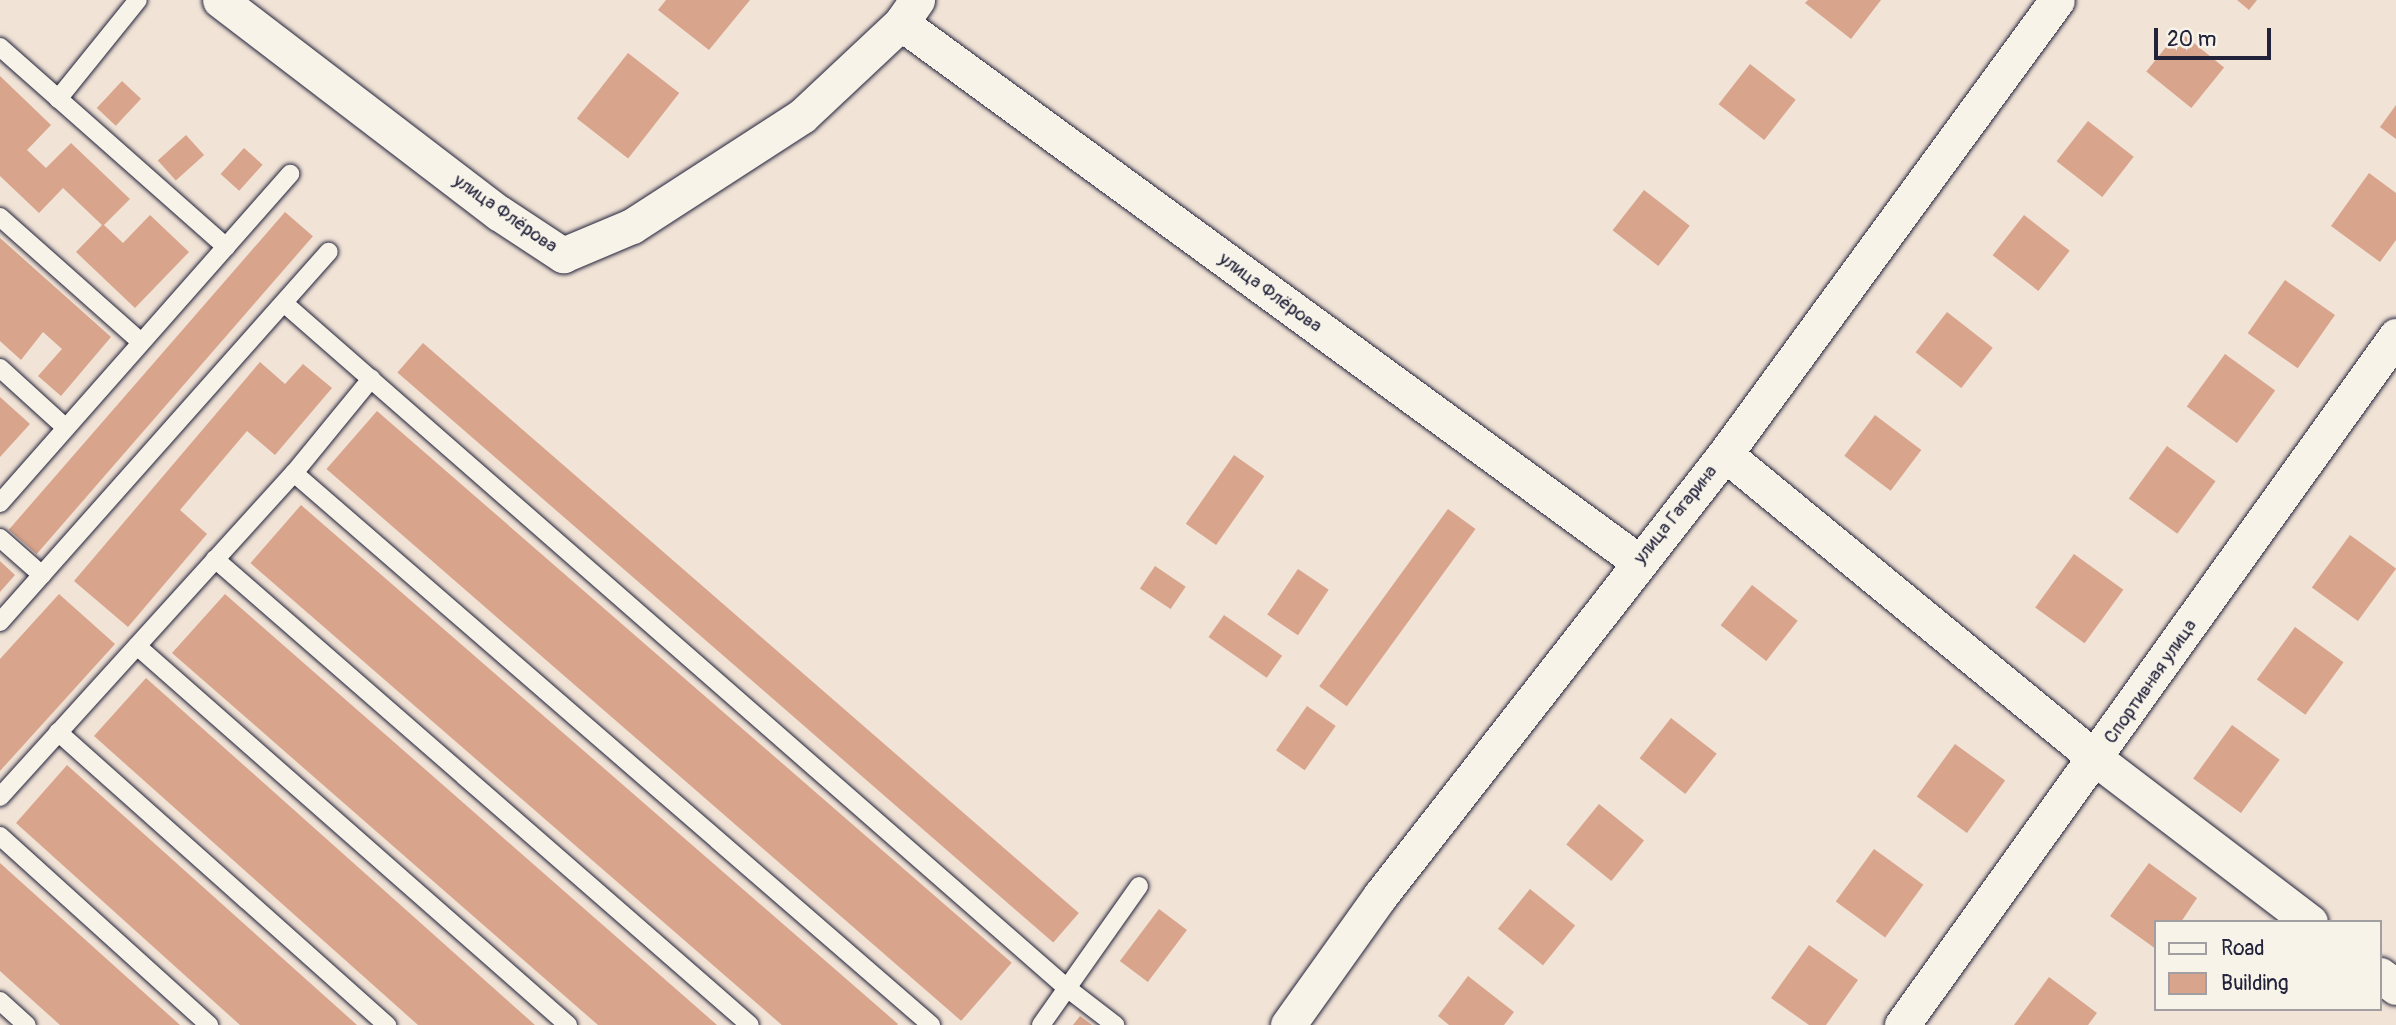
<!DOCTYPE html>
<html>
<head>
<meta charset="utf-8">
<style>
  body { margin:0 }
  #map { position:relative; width:2396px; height:1025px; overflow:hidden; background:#f1e3d6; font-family:Pangolin,sans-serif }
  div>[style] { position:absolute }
  .building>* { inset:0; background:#d8a48c; transform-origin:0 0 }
  .roads { filter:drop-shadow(0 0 2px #22223b) drop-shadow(0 0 2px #22223b) }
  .service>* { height:18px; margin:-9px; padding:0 9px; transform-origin:9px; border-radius:9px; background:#f7f3e8 }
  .minor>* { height:35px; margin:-17.5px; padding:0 17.5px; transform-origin:17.5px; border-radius:17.5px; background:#f7f3e8 }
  span { translate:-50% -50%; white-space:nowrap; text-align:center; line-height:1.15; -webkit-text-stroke:5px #f7f3e8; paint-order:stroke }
  .street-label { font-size:19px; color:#22223b }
  .legend { position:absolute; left:2154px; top:920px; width:228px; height:91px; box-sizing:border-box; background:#f7f3e8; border:2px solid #a29fa3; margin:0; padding:9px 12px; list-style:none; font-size:21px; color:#22223b }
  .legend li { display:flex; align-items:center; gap:14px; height:35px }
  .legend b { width:35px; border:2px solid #a29fa3 }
  .scale { position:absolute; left:2154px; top:28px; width:117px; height:32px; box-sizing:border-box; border:4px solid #22223b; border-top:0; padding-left:9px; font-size:21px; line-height:24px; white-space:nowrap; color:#22223b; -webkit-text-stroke:5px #f7f3e8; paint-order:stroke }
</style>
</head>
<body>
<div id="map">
  <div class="building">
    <div style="clip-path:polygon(666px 0,750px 0,709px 50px,658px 10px)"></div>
    <div style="clip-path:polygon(1808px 0,1881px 0,1851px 39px,1805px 3px)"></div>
    <div style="clip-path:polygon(2237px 0,2257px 0,2249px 10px)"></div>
    <div style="left:2179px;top:31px;width:58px;height:52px;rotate:39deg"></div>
    <div style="left:628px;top:53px;width:65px;height:83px;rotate:38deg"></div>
    <div style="left:1750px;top:64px;width:58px;height:51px;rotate:38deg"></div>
    <div style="clip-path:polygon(0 76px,51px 125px,27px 150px,46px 168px,71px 143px,130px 199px,104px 225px,123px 243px,150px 215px,189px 252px,135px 308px,76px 252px,102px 225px,63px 188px,39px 213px,0 176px)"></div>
    <div style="left:122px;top:81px;width:26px;height:37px;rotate:43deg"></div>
    <div style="clip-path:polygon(2396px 105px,2396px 139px,2380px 127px)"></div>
    <div style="left:2088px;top:121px;width:58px;height:51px;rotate:38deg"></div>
    <div style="left:186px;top:135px;width:27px;height:38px;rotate:48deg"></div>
    <div style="left:244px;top:148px;width:25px;height:35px;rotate:42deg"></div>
    <div style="clip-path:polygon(2369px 173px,2396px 193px,2396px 240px,2380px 262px,2331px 226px)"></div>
    <div style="left:1644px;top:190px;width:58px;height:51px;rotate:38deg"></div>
    <div style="left:285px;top:212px;width:37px;height:421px;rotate:41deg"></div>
    <div style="left:2024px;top:215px;width:58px;height:51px;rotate:38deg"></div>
    <div style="clip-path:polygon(0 238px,111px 337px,61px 396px,38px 376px,62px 349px,43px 332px,21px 360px,0 341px)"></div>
    <div style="left:2285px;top:280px;width:61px;height:65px;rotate:35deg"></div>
    <div style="left:1947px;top:312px;width:58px;height:51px;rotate:38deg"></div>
    <div style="left:423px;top:343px;width:869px;height:39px;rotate:41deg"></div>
    <div style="left:2225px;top:354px;width:62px;height:65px;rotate:36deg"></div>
    <div style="clip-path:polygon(260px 362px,285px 384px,303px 364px,332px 388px,275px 455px,247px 431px,180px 510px,207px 534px,128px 627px,74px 581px)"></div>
    <div style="clip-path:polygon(0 397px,30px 424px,0 457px)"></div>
    <div style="left:377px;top:411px;width:841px;height:77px;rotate:41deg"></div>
    <div style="left:1875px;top:415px;width:58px;height:51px;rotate:37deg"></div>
    <div style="left:2167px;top:446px;width:60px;height:65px;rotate:36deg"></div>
    <div style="left:1234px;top:455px;width:37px;height:84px;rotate:35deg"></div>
    <div style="left:301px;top:505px;width:791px;height:77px;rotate:41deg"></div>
    <div style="left:1448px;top:509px;width:34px;height:219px;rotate:36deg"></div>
    <div style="left:2350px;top:535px;width:57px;height:65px;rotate:36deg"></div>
    <div style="left:2074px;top:554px;width:61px;height:66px;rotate:36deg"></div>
    <div style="clip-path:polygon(0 561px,15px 575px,0 592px)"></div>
    <div style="left:1155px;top:566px;width:37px;height:27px;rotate:34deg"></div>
    <div style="left:1298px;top:569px;width:37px;height:55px;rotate:34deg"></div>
    <div style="left:1752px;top:585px;width:58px;height:51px;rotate:38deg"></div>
    <div style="clip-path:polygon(59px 594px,115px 644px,0 771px,0 659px)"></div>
    <div style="clip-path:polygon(225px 594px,717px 1025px,598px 1025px,172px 653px)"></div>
    <div style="left:1224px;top:615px;width:71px;height:27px;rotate:35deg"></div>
    <div style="left:2295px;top:627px;width:60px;height:65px;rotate:36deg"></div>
    <div style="clip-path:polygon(146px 678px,535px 1025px,418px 1025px,94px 736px)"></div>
    <div style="left:1307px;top:706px;width:35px;height:54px;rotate:35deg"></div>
    <div style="left:1671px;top:718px;width:58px;height:51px;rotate:38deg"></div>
    <div style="left:2232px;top:725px;width:59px;height:66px;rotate:36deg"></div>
    <div style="left:1955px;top:744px;width:62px;height:65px;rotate:36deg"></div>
    <div style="clip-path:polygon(67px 765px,357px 1025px,240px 1025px,16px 823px)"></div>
    <div style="left:1599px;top:804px;width:58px;height:52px;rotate:39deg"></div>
    <div style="left:1874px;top:849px;width:61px;height:65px;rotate:36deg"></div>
    <div style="clip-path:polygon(0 863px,180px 1025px,60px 1025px,0 971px)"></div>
    <div style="clip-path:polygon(2149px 863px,2197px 898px,2181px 922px,2156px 922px,2156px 949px,2110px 916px)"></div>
    <div style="left:1530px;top:889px;width:58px;height:51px;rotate:39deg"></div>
    <div style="left:1159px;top:909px;width:35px;height:65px;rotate:37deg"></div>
    <div style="clip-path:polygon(1809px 945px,1858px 980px,1826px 1025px,1809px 1025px,1771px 998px)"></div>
    <div style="clip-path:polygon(1468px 976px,1514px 1012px,1504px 1025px,1449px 1025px,1438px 1016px)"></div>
    <div style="clip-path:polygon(2049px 977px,2097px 1013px,2088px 1025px,2014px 1025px)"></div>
    <div style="clip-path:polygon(1080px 1016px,1092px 1025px,1073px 1025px)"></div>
  </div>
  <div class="roads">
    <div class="service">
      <div style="left:0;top:47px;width:302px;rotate:41.5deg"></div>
      <div style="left:58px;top:99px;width:127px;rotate:-51.1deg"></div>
      <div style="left:0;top:217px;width:188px;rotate:41.6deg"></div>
      <div style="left:285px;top:304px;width:1039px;rotate:41.18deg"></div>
      <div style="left:1067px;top:988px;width:61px;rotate:37.6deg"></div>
      <div style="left:0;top:368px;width:89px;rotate:42.3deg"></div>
      <div style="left:294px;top:473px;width:843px;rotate:40.91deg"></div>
      <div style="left:0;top:503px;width:439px;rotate:-48.6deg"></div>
      <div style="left:0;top:538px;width:56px;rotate:41.4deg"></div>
      <div style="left:215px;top:559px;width:709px;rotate:41.06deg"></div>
      <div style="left:0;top:622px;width:495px;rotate:-48.4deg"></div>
      <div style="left:137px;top:646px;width:574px;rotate:41.33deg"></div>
      <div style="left:58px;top:732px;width:441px;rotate:41.7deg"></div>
      <div style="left:0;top:797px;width:438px;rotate:-47.8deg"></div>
      <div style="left:294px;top:473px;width:122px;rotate:-50.7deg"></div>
      <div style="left:0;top:836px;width:282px;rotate:42.1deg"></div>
      <div style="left:0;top:1001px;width:36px;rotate:42deg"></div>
      <div style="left:1041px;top:1025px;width:170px;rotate:-54.8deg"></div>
    </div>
    <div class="minor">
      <div style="left:220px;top:0;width:351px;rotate:37.4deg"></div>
      <div style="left:499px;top:213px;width:77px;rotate:33.3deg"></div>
      <div style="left:563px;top:255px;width:75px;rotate:-22.8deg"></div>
      <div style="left:632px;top:226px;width:202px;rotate:-32.9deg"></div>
      <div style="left:802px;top:116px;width:136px;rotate:-43.2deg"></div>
      <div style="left:901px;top:23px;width:28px;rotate:-55deg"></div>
      <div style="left:901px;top:23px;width:914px;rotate:36.14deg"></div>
      <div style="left:1725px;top:454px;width:480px;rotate:39.4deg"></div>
      <div style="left:2096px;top:759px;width:269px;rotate:37.3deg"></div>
      <div style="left:2380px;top:975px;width:20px;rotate:37deg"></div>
      <div style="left:1288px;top:1025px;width:158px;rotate:-54.5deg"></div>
      <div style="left:1380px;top:896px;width:561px;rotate:-52.03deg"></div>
      <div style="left:1725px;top:454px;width:562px;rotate:-53.82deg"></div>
      <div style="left:1902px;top:1025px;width:848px;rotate:-54.36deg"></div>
    </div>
  </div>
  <div class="street-label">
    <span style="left:505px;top:214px;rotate:35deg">улица Флёрова</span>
    <span style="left:1270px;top:293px;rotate:36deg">улица Флёрова</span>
    <span style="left:1676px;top:515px;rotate:-51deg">улица Гагарина</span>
    <span style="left:2151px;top:682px;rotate:-55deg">Спортивная улица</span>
  </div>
  <ul class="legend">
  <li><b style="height:9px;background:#f7f3e8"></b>Road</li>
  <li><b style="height:19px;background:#d8a48c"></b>Building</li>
  </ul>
  <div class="scale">20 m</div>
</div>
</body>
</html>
